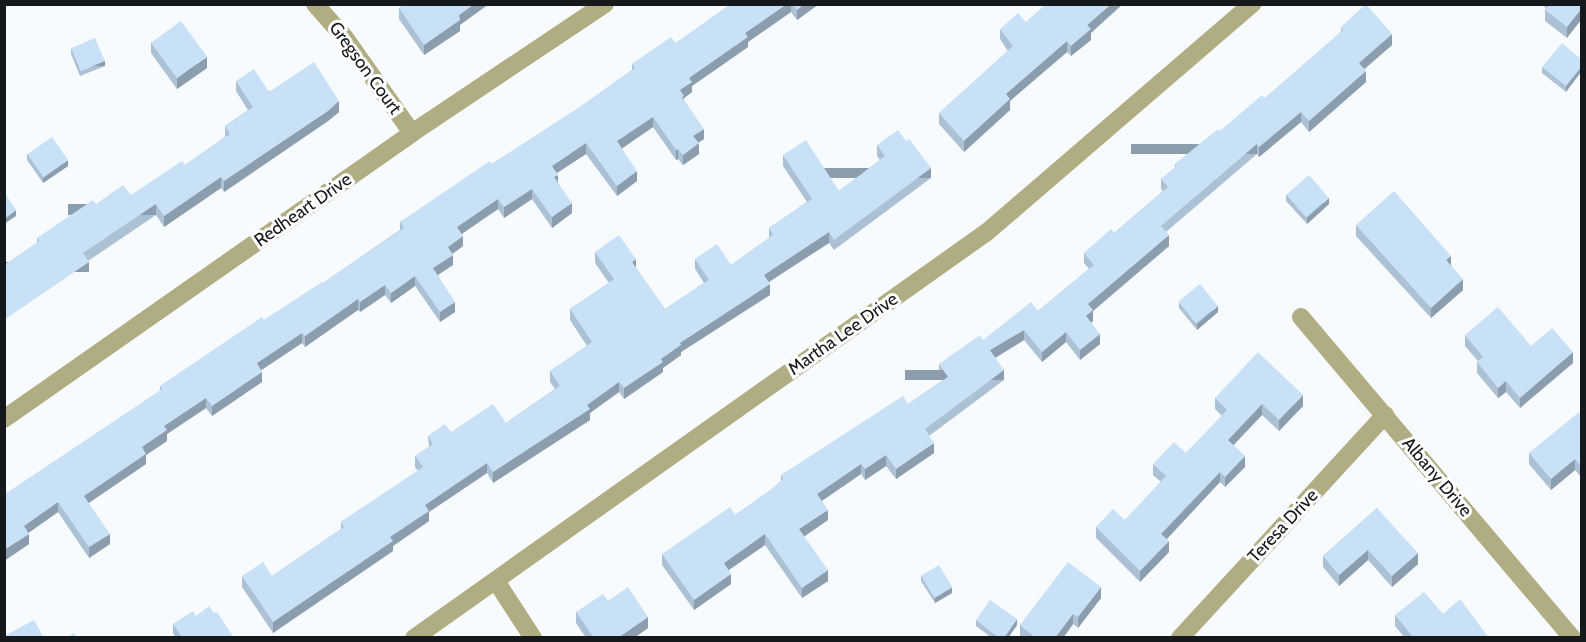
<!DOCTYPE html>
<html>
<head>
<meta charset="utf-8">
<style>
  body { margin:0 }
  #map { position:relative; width:1586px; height:642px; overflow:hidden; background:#f7fbfe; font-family:Cabin,sans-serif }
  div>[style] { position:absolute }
  .minor>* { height:18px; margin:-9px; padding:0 9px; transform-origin:9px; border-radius:9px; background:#b0ad83 }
  .wall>* { inset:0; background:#acc2d4 }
  .shaded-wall>* { inset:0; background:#8c9ead; transform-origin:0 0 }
  .building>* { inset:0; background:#c8e1f7; transform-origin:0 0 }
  span { translate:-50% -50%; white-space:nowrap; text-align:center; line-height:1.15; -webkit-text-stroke:6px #fff; paint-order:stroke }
  .street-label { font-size:18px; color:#15191c }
  .frame { position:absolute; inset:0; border:6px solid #15191c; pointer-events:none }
</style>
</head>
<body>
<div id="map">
  <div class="minor">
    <div style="left:315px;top:4px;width:45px;rotate:48.6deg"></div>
    <div style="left:345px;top:38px;width:116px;rotate:54.8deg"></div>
    <div style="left:1301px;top:317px;width:420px;rotate:49.8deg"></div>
    <div style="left:4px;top:419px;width:498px;rotate:-35deg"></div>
    <div style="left:412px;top:133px;width:232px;rotate:-33.8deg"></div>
    <div style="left:496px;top:581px;width:68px;rotate:57deg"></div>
    <div style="left:414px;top:638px;width:702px;rotate:-35.32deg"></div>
    <div style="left:987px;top:232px;width:350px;rotate:-40.7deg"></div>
    <div style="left:1180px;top:638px;width:303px;rotate:-47.4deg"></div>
  </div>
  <div class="wall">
    <div style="clip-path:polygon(731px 4px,819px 4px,797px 20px,791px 12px,748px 42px,748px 47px,692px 86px,692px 92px,684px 98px,684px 101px,704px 139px,698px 143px,699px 154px,683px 165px,678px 159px,676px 160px,653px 127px,621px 148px,637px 181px,617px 196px,586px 154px,557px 173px,558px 183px,572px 213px,552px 228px,532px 199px,504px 218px,498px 209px,462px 234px,463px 246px,452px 254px,453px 265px,438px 275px,455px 312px,440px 322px,415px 286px,391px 303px,385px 295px,360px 312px,358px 310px,305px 347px,302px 343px,261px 370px,262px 382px,212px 416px,206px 408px,167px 434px,167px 441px,146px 455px,146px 464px,89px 503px,110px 544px,89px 558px,58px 512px,28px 533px,29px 544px,4px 561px,4px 495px,160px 391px,160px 386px,323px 283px,400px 230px,400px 222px,492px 164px,580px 107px,632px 70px,632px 64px,676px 43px)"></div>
    <div style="clip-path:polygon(1541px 4px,1581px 4px,1567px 38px,1545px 21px,1545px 10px,1546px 8px)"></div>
    <div style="clip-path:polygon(399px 8px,460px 25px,460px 31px,424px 55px,399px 19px)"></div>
    <div style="clip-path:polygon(1026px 22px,1091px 33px,1091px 40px,1071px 56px,1067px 52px,1010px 101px,1010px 110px,964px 152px,939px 124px,939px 113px,1008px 51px,1000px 39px,1000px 29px)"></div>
    <div style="clip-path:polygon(1341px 27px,1392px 45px,1365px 69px,1366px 82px,1309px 132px,1301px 122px,1259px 157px,1257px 154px,1166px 232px,1169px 246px,1093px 311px,1093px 321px,1091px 323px,1100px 344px,1080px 360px,1066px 342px,1042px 362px,1024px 340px,995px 358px,1004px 380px,929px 436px,934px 453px,896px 479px,886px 466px,865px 480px,861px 474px,822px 501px,828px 520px,804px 536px,828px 581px,802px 598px,765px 545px,729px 570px,731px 584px,694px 610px,662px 565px,662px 554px,735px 515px,771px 490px,781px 481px,781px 475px,908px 404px,943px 380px,939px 374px,939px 364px,1038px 311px,1089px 269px,1084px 263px,1084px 253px,1114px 233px,1163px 191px,1161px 189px,1161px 179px,1175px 168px,1175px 164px,1265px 98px,1341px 32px)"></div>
    <div style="clip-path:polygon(151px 42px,207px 68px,177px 89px,151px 53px)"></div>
    <div style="clip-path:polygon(71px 48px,105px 66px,80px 76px,71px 54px)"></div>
    <div style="clip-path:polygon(1581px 59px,1566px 92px,1542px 73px,1542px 67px)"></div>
    <div style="clip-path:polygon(236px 81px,339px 112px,328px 121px,224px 192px,221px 188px,164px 227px,156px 215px,88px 261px,89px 272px,37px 243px,37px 238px,96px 204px,131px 195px,185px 165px,225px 137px,225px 126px,248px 110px,236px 91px)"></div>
    <div style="clip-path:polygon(877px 145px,931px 178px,834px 250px,829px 243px,769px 282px,770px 295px,681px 352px,681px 355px,663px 368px,663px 372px,624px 399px,619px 392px,590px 413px,590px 420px,493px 483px,487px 473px,429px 512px,429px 521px,393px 546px,393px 551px,273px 633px,242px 587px,242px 576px,272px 576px,341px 529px,341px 522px,418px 471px,415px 467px,415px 456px,429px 447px,428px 436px,506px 423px,555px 389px,550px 382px,550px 371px,587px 346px,570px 320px,570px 309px,609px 283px,595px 263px,595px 252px,636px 268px,665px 309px,704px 283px,695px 269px,695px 259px,731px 265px,769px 238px,769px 228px,807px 202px,783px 166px,783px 155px,839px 191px,880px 160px,877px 156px)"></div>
    <div style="clip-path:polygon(27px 154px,68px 166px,43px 183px,27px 160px)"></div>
    <div style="clip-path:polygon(1286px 195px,1329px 204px,1307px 224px,1286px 201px)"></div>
    <div style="clip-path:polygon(1356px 225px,1451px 265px,1463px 290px,1431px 318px,1356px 236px)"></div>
    <div style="clip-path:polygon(1179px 302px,1218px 312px,1197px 330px,1179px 308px)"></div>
    <div style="clip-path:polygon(1465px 335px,1531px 346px,1573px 363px,1520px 408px,1506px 392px,1498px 398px,1477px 373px,1477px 362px,1478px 361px,1465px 346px)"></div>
    <div style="clip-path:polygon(1215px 398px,1303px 406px,1279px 431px,1262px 415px,1233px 445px,1245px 467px,1225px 487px,1220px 482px,1167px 539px,1169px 552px,1140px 582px,1096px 538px,1096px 527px,1125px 520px,1161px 482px,1153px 475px,1153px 464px,1186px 453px,1222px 416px,1215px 409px)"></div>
    <div style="clip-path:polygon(1581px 415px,1581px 477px,1575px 470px,1551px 490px,1529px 464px,1529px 453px)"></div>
    <div style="clip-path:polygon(1377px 508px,1418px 564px,1392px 587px,1368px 560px,1339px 586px,1323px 567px,1323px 556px)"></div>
    <div style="clip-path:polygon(921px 575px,952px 593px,935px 603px,921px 581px)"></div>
    <div style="clip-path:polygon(1101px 598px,1078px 628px,1073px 624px,1063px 638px,1022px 638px,1020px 636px,1020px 625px)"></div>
    <div style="clip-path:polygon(608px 601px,648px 628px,634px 638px,586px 638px,576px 623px,576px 612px)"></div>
    <div style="clip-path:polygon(214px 613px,234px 638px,176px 638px,173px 633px,173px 624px,196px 616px)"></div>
    <div style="clip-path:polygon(1443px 614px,1489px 638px,1405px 638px,1395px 626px,1395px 615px)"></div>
    <div style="clip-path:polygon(976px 620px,1017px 625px,1008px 638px,992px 638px,976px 626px)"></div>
  </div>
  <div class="shaded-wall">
    <div style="clip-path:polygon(474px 4px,489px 4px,460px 25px,460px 31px,424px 55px,424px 45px,459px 15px)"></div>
    <div style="clip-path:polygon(787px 4px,791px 4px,791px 12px,748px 42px,748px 47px,692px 86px,692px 92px,684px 98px,684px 106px,680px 90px,689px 78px,745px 33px)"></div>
    <div style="clip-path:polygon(804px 4px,819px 4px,797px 20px,797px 10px)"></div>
    <div style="clip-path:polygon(1111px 4px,1123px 4px,1091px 33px,1091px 40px,1071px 56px,1071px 46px,1087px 25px)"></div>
    <div style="clip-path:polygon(1581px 9px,1581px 20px,1567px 38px,1567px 27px)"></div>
    <div style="clip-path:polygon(1392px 34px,1392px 45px,1359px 73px,1359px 63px)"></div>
    <div style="clip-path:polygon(1067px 41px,1067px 52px,1010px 101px,1010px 110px,964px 152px,964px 141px,1006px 94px)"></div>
    <div style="clip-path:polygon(207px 57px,207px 68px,177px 89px,177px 78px)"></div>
    <div style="left:105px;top:61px;width:5px;height:27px;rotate:90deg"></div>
    <div style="clip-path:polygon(1581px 67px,1581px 72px,1566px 92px,1566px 86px)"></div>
    <div style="clip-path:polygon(1366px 71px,1366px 82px,1309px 132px,1309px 121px)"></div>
    <div style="clip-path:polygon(339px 101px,339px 112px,328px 121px,224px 192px,224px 181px)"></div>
    <div style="clip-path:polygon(1301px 112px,1301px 122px,1259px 157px,1259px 147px)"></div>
    <div style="clip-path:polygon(653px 117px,653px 127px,617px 152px,617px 141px)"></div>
    <div style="clip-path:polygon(704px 129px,704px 139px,693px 146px,693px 136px)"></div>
    <div style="clip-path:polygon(586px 143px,586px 154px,552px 176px,552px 166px)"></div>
    <div style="clip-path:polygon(699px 143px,699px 154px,683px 165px,683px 155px)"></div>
    <div style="left:1257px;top:144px;width:10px;height:126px;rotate:90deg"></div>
    <div style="clip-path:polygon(678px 149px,678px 159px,676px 160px,676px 150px)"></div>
    <div style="clip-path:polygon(68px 160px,68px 166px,43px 183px,43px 178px)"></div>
    <div style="left:931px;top:168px;width:10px;height:121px;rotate:90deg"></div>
    <div style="clip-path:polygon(637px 171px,637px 181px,617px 196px,617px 186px)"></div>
    <div style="clip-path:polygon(558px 175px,558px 185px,554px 177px)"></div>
    <div style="clip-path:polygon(221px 177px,221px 188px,164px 227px,164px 216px)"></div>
    <div style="clip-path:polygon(532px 189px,532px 199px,504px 218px,504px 207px)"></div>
    <div style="clip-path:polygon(1329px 198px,1329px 204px,1307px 224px,1307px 218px)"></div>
    <div style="clip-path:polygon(498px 199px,498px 209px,457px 237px,457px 227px)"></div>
    <div style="clip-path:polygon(572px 203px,572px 213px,552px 228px,552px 217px)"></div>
    <div style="left:156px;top:204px;width:11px;height:88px;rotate:90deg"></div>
    <div style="clip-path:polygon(16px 210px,16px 216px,4px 224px,4px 219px)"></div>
    <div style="clip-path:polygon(829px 232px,829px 243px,764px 285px,764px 275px)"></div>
    <div style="clip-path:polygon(1169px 235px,1169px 246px,1093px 311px,1093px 321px,1086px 327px,1086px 316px,1088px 304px)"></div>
    <div style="clip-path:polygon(463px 236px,463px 246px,448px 257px,448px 247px)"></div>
    <div style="clip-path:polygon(453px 255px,453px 265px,433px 278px,433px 268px)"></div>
    <div style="clip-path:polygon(1451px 256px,1451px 267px,1446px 260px)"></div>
    <div style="clip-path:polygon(636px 259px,636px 269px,632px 262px)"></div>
    <div style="left:89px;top:262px;width:10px;height:103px;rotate:90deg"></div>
    <div style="clip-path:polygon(415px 276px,415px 286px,391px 303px,391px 293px)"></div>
    <div style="clip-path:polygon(1463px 279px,1463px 290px,1431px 318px,1431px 308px)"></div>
    <div style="clip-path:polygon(770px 284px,770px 295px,681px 352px,681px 355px,663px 368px,663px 372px,624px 399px,624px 388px,680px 343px)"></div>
    <div style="clip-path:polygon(385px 285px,385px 295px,360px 312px,360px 302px)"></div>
    <div style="clip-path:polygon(358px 299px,358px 310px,305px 347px,305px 336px)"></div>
    <div style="clip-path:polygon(455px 302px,455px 312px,440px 322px,440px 312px)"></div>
    <div style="clip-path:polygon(1218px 306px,1218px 312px,1197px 330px,1197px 324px)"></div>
    <div style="clip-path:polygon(1024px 330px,1024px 340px,990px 361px,990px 350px)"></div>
    <div style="clip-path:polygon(1066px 332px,1066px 342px,1042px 362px,1042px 352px)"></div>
    <div style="clip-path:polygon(302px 333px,302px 343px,257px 373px,257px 363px)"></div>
    <div style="clip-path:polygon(1100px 334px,1100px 344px,1080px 360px,1080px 350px)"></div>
    <div style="clip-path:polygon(1573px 352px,1573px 363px,1520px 408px,1520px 398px)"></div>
    <div style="left:1004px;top:370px;width:10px;height:99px;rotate:90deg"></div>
    <div style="clip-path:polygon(262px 372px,262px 382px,212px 416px,212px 406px)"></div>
    <div style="clip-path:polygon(1506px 381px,1506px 392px,1498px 398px,1498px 388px)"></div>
    <div style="clip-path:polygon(619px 382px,619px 392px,590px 413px,590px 420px,493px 483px,493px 472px)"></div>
    <div style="clip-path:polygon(1303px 395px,1303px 406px,1279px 431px,1279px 420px)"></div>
    <div style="clip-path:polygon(206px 398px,206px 408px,167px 434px,167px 441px,146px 455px,146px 464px,84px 506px,84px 496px,142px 447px,164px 426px)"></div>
    <div style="clip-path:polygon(1262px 404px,1262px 415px,1228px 451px,1228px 440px)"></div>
    <div style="clip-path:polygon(934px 443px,934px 453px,896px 479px,896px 469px)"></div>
    <div style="clip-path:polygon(886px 455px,886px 466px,865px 480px,865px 469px)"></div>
    <div style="clip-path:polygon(1245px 456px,1245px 467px,1225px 487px,1225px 477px)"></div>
    <div style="clip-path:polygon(1575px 459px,1575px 470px,1551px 490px,1551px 479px)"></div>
    <div style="clip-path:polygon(487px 463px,487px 473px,429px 512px,429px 521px,393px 546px,393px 551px,273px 633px,273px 622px,390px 537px,425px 505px)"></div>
    <div style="clip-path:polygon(861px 464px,861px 474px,817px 504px,817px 494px)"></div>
    <div style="clip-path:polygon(1220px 472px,1220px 482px,1161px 545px,1161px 534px)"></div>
    <div style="clip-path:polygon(58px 502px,58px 512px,24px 536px,24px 526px)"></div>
    <div style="clip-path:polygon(828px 510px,828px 520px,799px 540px,799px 529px)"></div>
    <div style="clip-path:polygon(29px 534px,29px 544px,4px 561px,4px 550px)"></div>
    <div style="clip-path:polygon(110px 534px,110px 544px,89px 558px,89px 547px)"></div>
    <div style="clip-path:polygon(765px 534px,765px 545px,724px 573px,724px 563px)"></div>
    <div style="clip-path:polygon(1169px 541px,1169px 552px,1140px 582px,1140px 571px)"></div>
    <div style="clip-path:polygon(1368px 550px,1368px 560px,1339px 586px,1339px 575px)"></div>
    <div style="clip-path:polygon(1418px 553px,1418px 564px,1392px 587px,1392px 576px)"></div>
    <div style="clip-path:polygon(828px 570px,828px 581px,802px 598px,802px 588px)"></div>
    <div style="clip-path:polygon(731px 574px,731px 584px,694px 610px,694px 600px)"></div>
    <div style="clip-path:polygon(952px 587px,952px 593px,935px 603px,935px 598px)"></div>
    <div style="clip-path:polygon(1101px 587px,1101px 598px,1078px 628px,1078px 617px)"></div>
    <div style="clip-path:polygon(1073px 614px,1073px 624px,1063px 638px,1055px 638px)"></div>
    <div style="clip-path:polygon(648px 617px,648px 628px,634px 638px,618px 638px)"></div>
    <div style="clip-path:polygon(1017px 619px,1017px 625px,1008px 638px,1004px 638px)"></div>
  </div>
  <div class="building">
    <div style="clip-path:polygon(404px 4px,474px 4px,459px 15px,460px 20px,424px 45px,399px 8px)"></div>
    <div style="clip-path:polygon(731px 4px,787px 4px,745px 33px,748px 37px,689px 78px,692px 82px,680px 90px,684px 96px,682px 97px,704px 129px,693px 136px,699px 143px,683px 155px,678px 149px,676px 150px,653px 117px,617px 141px,637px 171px,617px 186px,586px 143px,552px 166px,558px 175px,554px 177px,572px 203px,552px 217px,532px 189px,504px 207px,498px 199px,457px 227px,463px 236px,448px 247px,453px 255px,433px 268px,455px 302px,440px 312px,415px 276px,391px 293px,385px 285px,360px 302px,358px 299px,305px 336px,302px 333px,257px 363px,262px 372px,212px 406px,206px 398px,164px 426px,167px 430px,142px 447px,146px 454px,84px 496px,110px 534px,89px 547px,58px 502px,24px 526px,29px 534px,4px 550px,4px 495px,162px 389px,160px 386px,262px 317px,264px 320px,322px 282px,323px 283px,404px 228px,400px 222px,490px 161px,492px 164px,580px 107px,635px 68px,632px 64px,671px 37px,676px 43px)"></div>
    <div style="clip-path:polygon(793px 4px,804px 4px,797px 10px)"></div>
    <div style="clip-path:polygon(1046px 4px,1111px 4px,1087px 25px,1091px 29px,1071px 46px,1067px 41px,1006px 94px,1010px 99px,964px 141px,939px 113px,1013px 46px,1000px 29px,1018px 13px,1026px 22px)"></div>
    <div style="clip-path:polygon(1366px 4px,1392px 34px,1359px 63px,1366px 71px,1309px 121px,1301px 112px,1259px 147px,1257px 144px,1161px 226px,1169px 235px,1088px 304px,1093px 310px,1086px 316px,1100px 334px,1080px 350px,1066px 332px,1042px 352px,1024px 330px,990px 350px,1004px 370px,925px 429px,934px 443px,896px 469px,886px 455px,865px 469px,861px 464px,817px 494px,828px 510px,799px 529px,828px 570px,802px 588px,765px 534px,724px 563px,731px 574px,694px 600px,662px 554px,730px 507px,735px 515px,771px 490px,783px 479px,781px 475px,903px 396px,908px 404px,948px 377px,939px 364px,980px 335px,983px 340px,1031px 302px,1038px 311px,1094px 265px,1084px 253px,1111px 229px,1114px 233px,1168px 187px,1161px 179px,1176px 166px,1175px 164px,1218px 129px,1220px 131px,1262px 95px,1265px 98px,1343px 30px,1341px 27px)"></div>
    <div style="clip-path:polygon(1550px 4px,1581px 4px,1581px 9px,1567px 27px,1545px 10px)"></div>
    <div style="left:181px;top:21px;width:44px;height:37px;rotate:54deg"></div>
    <div style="left:95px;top:38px;width:25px;height:26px;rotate:67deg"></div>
    <div style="clip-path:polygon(1562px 43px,1581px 59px,1581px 67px,1566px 86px,1542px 67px)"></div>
    <div style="clip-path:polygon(314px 62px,339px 101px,328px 111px,224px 181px,221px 177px,164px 216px,156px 204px,83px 253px,89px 262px,4px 320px,4px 265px,39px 241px,37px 238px,93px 200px,96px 204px,123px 185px,131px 195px,182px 161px,185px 165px,230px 134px,225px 126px,253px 107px,236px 81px,254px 69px,269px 92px)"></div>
    <div style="clip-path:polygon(898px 130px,906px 141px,909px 139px,931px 168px,834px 240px,829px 232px,764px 275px,770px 284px,680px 343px,681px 345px,661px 359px,663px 362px,624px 388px,619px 382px,587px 405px,590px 409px,493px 472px,487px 463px,425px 505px,429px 511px,390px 537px,393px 541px,273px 622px,242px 576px,263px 562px,272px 576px,344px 527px,341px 522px,423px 467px,415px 456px,433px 444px,428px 436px,445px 424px,451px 432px,493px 404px,506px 423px,560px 386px,550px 371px,592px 342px,570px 309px,614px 279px,595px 252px,619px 235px,636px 259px,632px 262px,665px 309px,709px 280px,695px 259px,717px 244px,731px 265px,773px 235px,769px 228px,812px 199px,783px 155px,806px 140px,839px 191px,885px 156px,877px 145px)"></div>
    <div style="left:52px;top:137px;width:28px;height:30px;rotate:55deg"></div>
    <div style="left:1309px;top:175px;width:30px;height:30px;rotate:49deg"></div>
    <div style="clip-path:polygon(1394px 191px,1451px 256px,1446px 260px,1463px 279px,1431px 308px,1356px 225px)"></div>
    <div style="clip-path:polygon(4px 192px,16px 210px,4px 219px)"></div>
    <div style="left:1200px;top:284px;width:28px;height:28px;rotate:51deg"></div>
    <div style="clip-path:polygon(1498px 307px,1531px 346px,1552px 328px,1573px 352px,1520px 398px,1506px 381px,1498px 388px,1477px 362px,1483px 357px,1465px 335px)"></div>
    <div style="clip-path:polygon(1258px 352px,1303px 395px,1279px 420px,1262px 404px,1228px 440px,1245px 456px,1225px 477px,1220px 472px,1161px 534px,1169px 541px,1140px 571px,1096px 527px,1113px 509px,1125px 520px,1166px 476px,1153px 464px,1174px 442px,1186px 453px,1227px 410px,1215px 398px)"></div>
    <div style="clip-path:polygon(1579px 412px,1581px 415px,1581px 467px,1575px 459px,1551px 479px,1529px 453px)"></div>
    <div style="clip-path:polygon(1377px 508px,1418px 553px,1392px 576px,1368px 550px,1339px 575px,1323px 556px)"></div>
    <div style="clip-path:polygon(1068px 562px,1101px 587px,1078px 617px,1073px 614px,1055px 638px,1036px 638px,1020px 625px)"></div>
    <div style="left:939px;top:565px;width:26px;height:21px;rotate:59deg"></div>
    <div style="clip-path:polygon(628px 587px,648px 617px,618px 638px,594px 638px,576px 612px,603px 594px,608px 601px)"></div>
    <div style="clip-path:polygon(1424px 592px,1443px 614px,1460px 599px,1489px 638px,1414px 638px,1395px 615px)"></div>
    <div style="clip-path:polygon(990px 600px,1017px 619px,1004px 638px,999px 638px,976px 620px)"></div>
    <div style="clip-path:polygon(209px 606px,214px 613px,217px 612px,234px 638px,178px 638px,181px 636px,173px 624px,193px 611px,196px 616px)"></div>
    <div style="clip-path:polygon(34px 620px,44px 638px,4px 638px,4px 636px)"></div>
    <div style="clip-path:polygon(74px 633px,77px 638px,66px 638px)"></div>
  </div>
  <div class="street-label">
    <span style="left:365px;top:68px;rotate:54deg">Gregson Court</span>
    <span style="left:303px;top:210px;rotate:-35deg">Redheart Drive</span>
    <span style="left:843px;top:334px;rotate:-35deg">Martha Lee Drive</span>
    <span style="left:1437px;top:477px;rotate:50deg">Albany Drive</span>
    <span style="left:1283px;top:526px;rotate:-47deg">Teresa Drive</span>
  </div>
  <div class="frame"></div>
</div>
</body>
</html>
